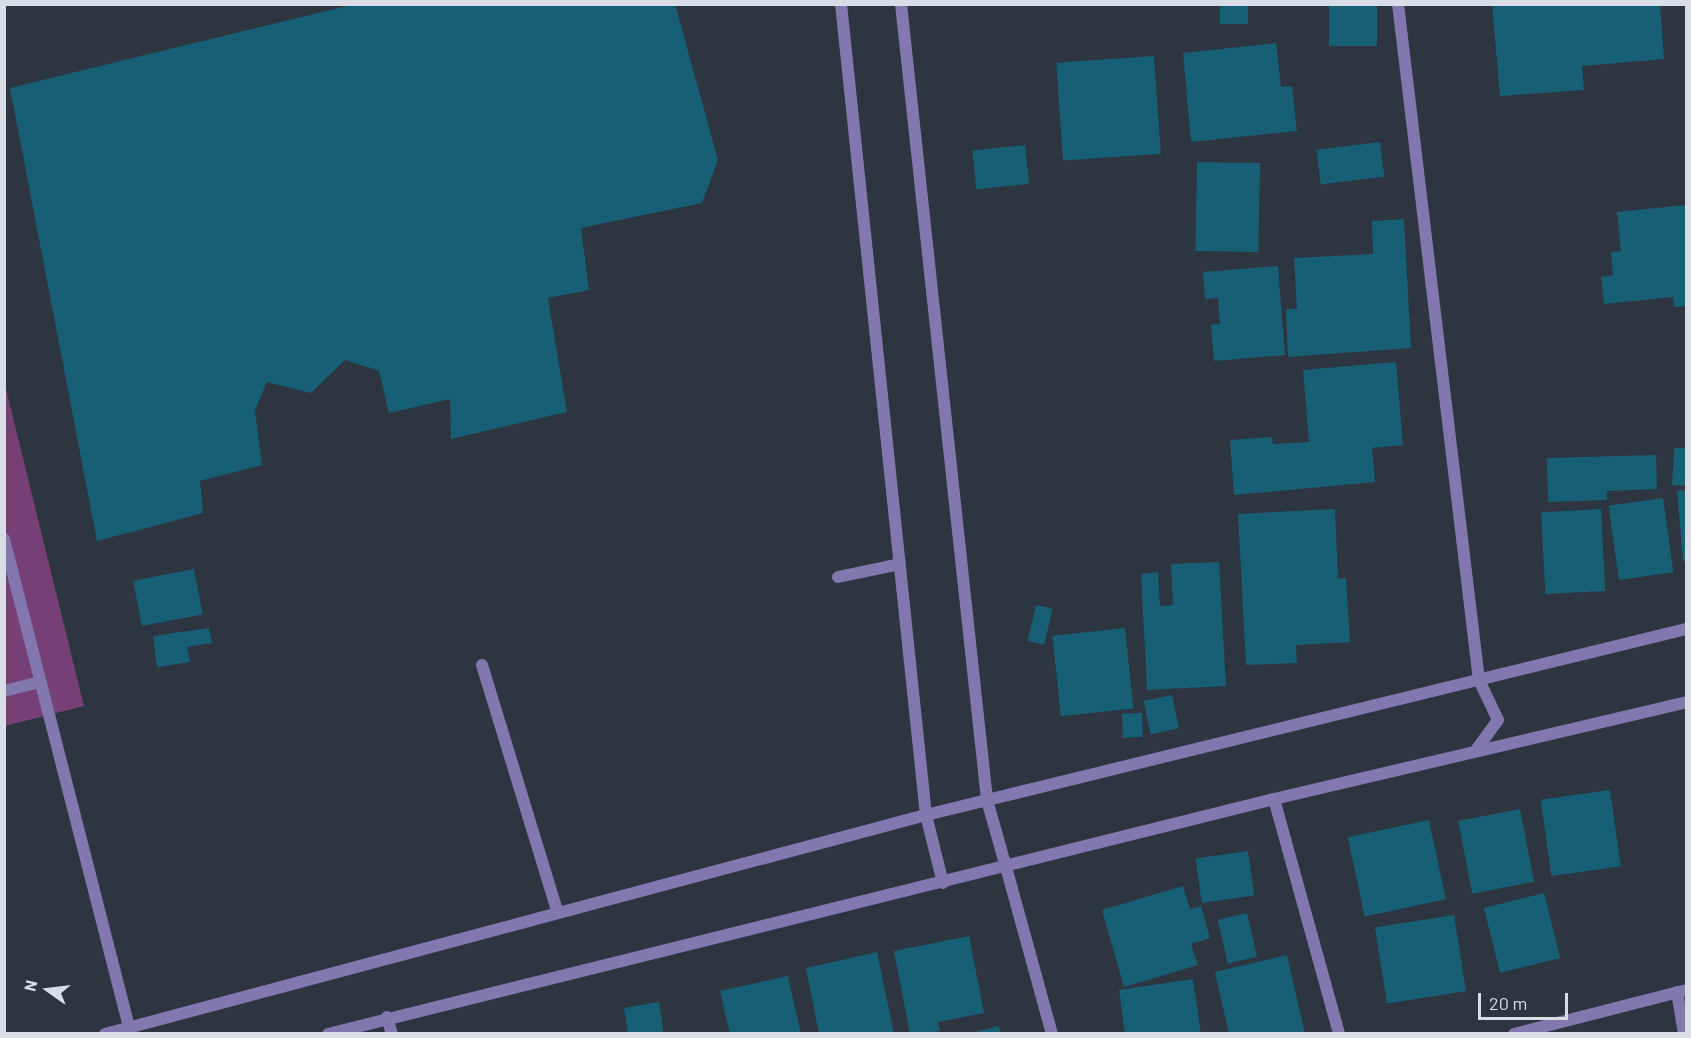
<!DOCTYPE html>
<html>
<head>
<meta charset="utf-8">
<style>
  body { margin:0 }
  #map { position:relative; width:1691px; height:1038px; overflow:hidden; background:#2d3541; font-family:Barlow,sans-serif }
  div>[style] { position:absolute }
  .green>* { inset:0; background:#763f75 }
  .building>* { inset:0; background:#175f75; transform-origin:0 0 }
  .service>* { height:12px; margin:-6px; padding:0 6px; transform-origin:6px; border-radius:6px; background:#8277af }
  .minor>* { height:12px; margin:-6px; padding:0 6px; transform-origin:6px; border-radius:6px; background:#8277af }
  .tertiary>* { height:12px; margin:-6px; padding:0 6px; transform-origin:6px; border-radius:6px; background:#8277af }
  span { translate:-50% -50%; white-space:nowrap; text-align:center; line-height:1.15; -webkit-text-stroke:5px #2d3541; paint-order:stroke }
  .frame { position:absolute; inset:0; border:6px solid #d9dee6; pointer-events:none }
  .north { position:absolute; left:18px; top:960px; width:60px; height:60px; -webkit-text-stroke:4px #2d3541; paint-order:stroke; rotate:284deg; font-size:16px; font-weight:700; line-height:24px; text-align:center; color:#d9dee6 }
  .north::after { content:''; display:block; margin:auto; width:21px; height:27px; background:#d9dee6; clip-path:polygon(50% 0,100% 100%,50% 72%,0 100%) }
  .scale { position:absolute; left:1478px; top:993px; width:90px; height:27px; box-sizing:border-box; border:3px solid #d9dee6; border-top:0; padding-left:8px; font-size:18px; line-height:21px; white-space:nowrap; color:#d9dee6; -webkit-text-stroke:4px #2d3541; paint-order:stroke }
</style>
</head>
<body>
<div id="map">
  <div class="green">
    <div style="clip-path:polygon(4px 381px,84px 706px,5px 726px,4px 726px)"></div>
  </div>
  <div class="building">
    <div style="clip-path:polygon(355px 4px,675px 4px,718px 160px,702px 203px,581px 228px,589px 290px,548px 298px,567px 412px,451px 439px,450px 399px,389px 413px,379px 371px,345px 360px,311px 393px,267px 382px,255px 410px,262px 465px,200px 481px,203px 513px,97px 541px,10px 88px)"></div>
    <div style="left:1220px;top:4px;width:28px;height:20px"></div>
    <div style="left:1329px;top:4px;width:48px;height:42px"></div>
    <div style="clip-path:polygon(1492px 4px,1660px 4px,1664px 59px,1582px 66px,1584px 90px,1500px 96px)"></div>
    <div style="clip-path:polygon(1276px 43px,1281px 87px,1292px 86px,1297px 131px,1191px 142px,1183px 53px)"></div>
    <div style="left:1154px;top:56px;width:98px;height:98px;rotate:86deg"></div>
    <div style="left:1380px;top:142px;width:35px;height:64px;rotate:83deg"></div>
    <div style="left:1025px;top:145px;width:39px;height:53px;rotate:84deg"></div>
    <div style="left:1197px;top:162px;width:63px;height:89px;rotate:1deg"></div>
    <div style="clip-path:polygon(1686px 205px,1686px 306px,1674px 307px,1673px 297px,1604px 304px,1601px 277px,1613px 275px,1611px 252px,1621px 251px,1617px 212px)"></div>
    <div style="clip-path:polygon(1404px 219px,1411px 348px,1288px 357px,1286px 309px,1297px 309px,1294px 258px,1373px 254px,1372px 221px)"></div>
    <div style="clip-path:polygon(1278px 266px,1285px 355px,1214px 361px,1211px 325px,1220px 324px,1218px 298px,1205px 299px,1203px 272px)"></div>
    <div style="clip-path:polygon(1396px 362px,1403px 445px,1372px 448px,1375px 482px,1234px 495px,1230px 440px,1272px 437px,1273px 444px,1309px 442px,1303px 370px)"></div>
    <div style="clip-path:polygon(1674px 448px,1686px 448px,1686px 486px,1672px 485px)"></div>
    <div style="clip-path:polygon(1656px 455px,1657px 489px,1607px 491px,1607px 500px,1548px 502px,1547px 458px)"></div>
    <div style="clip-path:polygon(1686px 490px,1686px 561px,1683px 561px,1677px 491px)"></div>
    <div style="left:1663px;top:498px;width:75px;height:55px;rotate:82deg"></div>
    <div style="clip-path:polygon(1335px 509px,1338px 579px,1346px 578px,1350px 642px,1296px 645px,1297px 663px,1246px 665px,1238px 514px)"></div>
    <div style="left:1601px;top:509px;width:82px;height:60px;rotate:87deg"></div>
    <div style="clip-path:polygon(1219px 562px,1226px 686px,1147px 690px,1141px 574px,1158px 572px,1160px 606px,1173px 605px,1171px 564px)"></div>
    <div style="left:194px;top:569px;width:46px;height:62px;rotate:79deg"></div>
    <div style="left:1036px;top:605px;width:17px;height:37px;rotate:13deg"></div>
    <div style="clip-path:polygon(209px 628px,212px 643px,187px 647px,190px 662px,157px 667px,153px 636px)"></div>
    <div style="left:1125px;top:628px;width:81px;height:73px;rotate:84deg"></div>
    <div style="left:1172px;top:695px;width:34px;height:29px;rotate:78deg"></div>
    <div style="left:1142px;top:713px;width:24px;height:20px;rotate:88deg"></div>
    <div style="left:1610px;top:790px;width:77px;height:70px;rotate:82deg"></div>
    <div style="left:1520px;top:809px;width:74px;height:63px;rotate:79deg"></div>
    <div style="left:1429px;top:820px;width:81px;height:83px;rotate:78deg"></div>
    <div style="left:1248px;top:851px;width:45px;height:53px;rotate:82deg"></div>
    <div style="clip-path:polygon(1183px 886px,1190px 909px,1201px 906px,1210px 938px,1191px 944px,1198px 965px,1124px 987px,1102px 910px)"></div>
    <div style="left:1544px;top:893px;width:67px;height:62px;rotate:76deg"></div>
    <div style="left:1247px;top:913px;width:45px;height:30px;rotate:77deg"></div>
    <div style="left:1454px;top:915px;width:77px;height:80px;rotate:81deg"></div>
    <div style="clip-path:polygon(969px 936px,984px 1013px,938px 1022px,940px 1031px,910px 1034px,894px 951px)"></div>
    <div style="clip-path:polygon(877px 952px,894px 1034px,819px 1034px,806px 968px)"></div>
    <div style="clip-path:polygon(1287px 955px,1305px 1034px,1229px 1034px,1215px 972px)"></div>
    <div style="clip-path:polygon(788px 976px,801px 1034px,730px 1034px,720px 991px)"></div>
    <div style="clip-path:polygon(1193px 979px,1201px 1034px,1125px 1034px,1119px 990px)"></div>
    <div style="clip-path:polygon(659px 1002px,664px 1034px,628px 1034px,624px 1008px)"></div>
    <div style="clip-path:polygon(999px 1026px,1001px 1034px,972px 1034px,972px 1033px)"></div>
  </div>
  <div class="service">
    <div style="left:4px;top:539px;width:504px;rotate:75.63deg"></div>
    <div style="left:482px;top:665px;width:259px;rotate:73deg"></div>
    <div style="left:4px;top:691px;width:37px;rotate:-14deg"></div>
  </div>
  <div class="minor">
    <div style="left:1398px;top:4px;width:681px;rotate:83.17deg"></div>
    <div style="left:1479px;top:680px;width:44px;rotate:64.6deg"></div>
    <div style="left:1498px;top:720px;width:39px;rotate:126deg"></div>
    <div style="left:838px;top:577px;width:63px;rotate:-11.8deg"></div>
    <div style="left:1274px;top:799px;width:244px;rotate:74.5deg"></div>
    <div style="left:1006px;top:867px;width:173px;rotate:74.6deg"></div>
    <div style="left:1677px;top:992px;width:43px;rotate:80.5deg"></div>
    <div style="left:387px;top:1017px;width:18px;rotate:74deg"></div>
    <div style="left:1514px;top:1034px;width:178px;rotate:-14.3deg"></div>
  </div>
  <div class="tertiary">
    <div style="left:841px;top:4px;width:815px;rotate:84.02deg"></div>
    <div style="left:926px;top:815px;width:70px;rotate:76deg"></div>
    <div style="left:901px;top:4px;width:801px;rotate:83.83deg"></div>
    <div style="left:987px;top:800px;width:70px;rotate:74.2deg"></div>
    <div style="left:105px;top:1034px;width:850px;rotate:-14.94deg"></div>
    <div style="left:926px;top:815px;width:782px;rotate:-13.75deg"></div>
    <div style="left:328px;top:1034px;width:975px;rotate:-13.95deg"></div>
    <div style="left:1274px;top:799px;width:423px;rotate:-13.2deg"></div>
  </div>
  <div class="frame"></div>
  <div class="north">N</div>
  <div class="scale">20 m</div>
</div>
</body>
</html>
